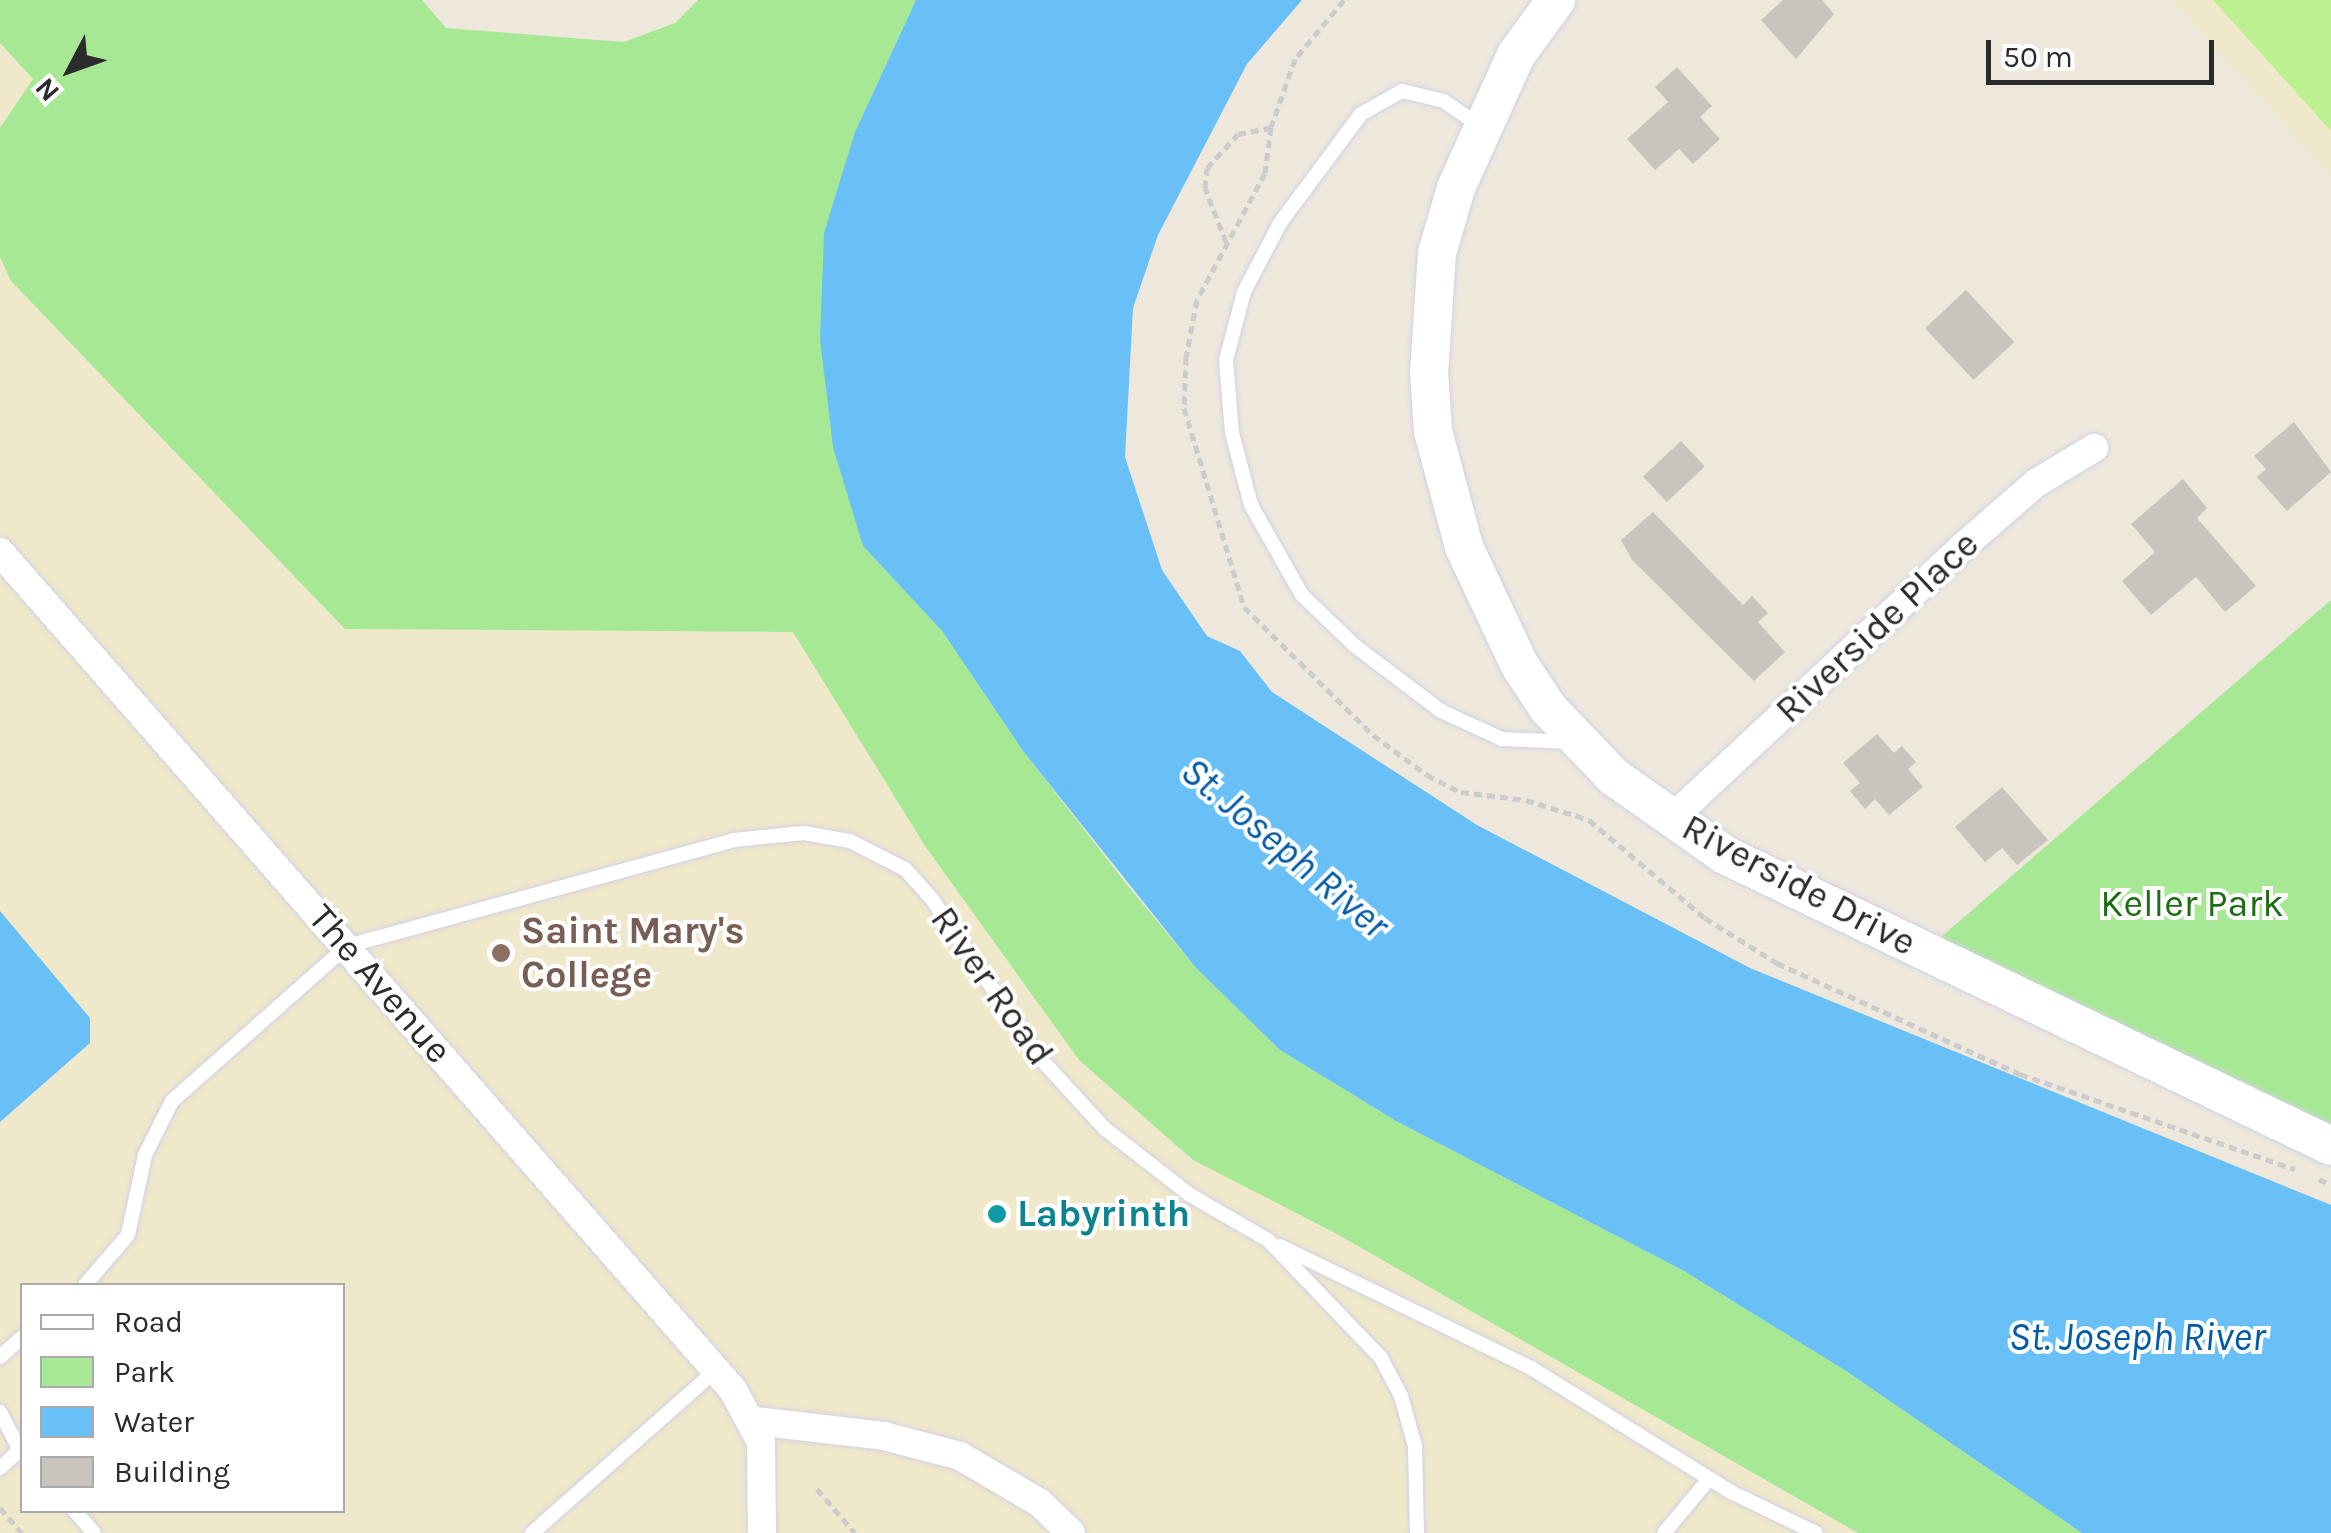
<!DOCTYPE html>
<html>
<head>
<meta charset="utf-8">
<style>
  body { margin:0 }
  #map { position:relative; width:2331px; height:1533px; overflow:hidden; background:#eee8dc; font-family:Karla,sans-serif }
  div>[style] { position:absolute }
  .education>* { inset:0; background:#f0e8ca }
  .green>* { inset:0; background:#a7e895 }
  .pitch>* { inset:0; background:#bcf090 }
  .water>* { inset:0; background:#68c0f7 }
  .building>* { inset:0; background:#c9c5bc; transform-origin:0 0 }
  .path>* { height:5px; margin-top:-2.5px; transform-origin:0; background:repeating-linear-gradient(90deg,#ccc 0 8px,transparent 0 13px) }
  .roads { filter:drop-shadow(0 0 2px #d1d2e5) drop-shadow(0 0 2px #d1d2e5) }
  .lane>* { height:14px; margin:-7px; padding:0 7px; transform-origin:7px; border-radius:7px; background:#fff }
  .street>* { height:28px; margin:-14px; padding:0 14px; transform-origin:14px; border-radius:14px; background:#fff }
  .secondary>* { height:38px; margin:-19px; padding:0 19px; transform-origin:19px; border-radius:19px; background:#fff }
  .dots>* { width:28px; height:28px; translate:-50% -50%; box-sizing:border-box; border:5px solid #fff; border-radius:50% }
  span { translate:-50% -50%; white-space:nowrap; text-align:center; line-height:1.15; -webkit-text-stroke:8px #fff; paint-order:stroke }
  .street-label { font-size:38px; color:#2b2b2b }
  .park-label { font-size:38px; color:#1d6d15 }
  .education-label { font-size:38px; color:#785e54; font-weight:700 }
  .left { translate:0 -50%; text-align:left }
  .culture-label { font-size:38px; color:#0d838f; font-weight:700 }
  .water-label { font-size:40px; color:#045ba5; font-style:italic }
  .legend { position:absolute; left:20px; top:1283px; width:325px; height:230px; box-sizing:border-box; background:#fff; border:2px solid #aaa; margin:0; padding:12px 18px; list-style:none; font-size:30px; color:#2b2b2b }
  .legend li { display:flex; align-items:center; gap:20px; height:50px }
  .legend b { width:50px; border:2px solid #aaa }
  .north { position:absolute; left:20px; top:20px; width:100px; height:100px; -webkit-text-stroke:8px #fff; paint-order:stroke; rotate:229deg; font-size:28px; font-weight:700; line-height:40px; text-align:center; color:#2b2b2b }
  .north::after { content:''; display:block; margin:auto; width:35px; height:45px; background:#2b2b2b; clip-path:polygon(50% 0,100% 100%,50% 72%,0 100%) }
  .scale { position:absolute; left:1986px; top:40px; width:228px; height:45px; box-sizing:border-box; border:5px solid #2b2b2b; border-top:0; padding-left:12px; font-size:30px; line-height:35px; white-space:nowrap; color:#2b2b2b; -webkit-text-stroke:8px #fff; paint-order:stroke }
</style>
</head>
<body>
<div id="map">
  <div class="education">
    <div style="clip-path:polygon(2171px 0,2331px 0,2331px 175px)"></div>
    <div style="clip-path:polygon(0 43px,33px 79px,0 128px)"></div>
    <div style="clip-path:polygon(evenodd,0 257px,11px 281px,345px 629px,793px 632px,925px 846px,1079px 1060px,1193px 1160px,1337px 1234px,1858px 1533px,0 1533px,0 257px,22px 1286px,342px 1286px,342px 1510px,22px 1510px,22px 1286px)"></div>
  </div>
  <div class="green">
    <div style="clip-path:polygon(0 0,422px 0,446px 28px,624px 42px,675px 23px,698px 0,916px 0,855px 132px,863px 546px,942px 631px,1023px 751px,1128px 886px,1196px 968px,1280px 1050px,1396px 1121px,1684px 1271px,1843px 1369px,2082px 1533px,1858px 1533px,1337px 1234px,1193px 1160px,1079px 1060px,925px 846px,793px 632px,345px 629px,11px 281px,0 257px,0 128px,33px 79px,0 43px)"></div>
    <div style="clip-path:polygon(2331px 600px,2331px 1124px,1941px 937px)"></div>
  </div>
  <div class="pitch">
    <div style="clip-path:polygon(2213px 0,2331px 0,2331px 131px)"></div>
  </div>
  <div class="water">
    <div style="clip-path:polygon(916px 0,1302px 0,1247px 64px,1158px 235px,1133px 308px,1125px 457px,1162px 570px,1207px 636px,1240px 651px,1272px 692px,1477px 825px,1750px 968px,2331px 1205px,2331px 1533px,2082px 1533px,1843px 1369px,1684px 1271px,1396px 1121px,1280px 1050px,1196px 968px,1023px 751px,942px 631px,863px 546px,833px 447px,820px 339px,824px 233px,855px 132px)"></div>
    <div style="clip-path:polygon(0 911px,90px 1018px,90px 1043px,0 1122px)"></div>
  </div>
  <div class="building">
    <div style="clip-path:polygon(1783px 0,1822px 0,1834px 14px,1796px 59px,1761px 20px)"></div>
    <div style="clip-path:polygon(1677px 67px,1712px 106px,1700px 117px,1720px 139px,1693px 164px,1679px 149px,1655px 170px,1627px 139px,1668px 102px,1655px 87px)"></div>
    <div style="left:1966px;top:290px;width:71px;height:56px;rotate:47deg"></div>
    <div style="clip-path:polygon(2294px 422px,2331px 472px,2287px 511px,2257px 477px,2266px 469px,2254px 456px)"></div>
    <div style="left:1681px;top:441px;width:35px;height:52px;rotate:47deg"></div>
    <div style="clip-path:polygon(2183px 479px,2207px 508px,2197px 518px,2256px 586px,2225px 612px,2196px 577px,2151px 615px,2122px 581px,2155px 552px,2131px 524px)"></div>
    <div style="clip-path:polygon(1653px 512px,1743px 605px,1752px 596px,1768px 613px,1758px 622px,1785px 652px,1754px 681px,1632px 560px,1621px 540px)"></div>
    <div style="clip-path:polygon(1877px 734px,1894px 753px,1902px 746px,1916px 762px,1908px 769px,1923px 787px,1889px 815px,1875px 799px,1865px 809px,1850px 791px,1860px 783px,1843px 763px)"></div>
    <div style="clip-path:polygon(2002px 787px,2048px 840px,2017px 865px,2002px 848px,1985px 862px,1955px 827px)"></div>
  </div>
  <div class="path">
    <div style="left:1344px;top:0;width:77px;rotate:129.7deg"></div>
    <div style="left:1295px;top:59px;width:72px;rotate:109.4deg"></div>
    <div style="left:1271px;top:127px;width:46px;rotate:97.4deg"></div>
    <div style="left:1265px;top:173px;width:144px;rotate:118.2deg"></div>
    <div style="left:1197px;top:300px;width:58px;rotate:100.9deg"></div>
    <div style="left:1186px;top:357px;width:51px;rotate:92.2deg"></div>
    <div style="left:1184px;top:408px;width:208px;rotate:73.2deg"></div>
    <div style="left:1244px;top:607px;width:182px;rotate:44.8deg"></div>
    <div style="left:1373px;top:735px;width:67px;rotate:36.5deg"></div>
    <div style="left:1427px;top:775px;width:38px;rotate:27deg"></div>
    <div style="left:1461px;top:792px;width:65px;rotate:7deg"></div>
    <div style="left:1526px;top:800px;width:66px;rotate:17.6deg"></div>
    <div style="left:1589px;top:820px;width:152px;rotate:40.2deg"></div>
    <div style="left:1705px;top:918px;width:85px;rotate:32deg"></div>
    <div style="left:1777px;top:963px;width:267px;rotate:24.6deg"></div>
    <div style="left:2020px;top:1074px;width:291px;rotate:19.1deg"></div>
    <div style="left:1226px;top:242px;width:58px;rotate:-111.3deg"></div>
    <div style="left:1205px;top:188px;width:20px;rotate:-84deg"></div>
    <div style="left:1207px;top:168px;width:46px;rotate:-47.6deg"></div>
    <div style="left:1238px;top:134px;width:33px;rotate:-11deg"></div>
    <div style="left:2319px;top:1179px;width:13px;rotate:27deg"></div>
    <div style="left:817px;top:1489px;width:58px;rotate:49.2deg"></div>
    <div style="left:0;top:1508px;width:33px;rotate:49deg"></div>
  </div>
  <div class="roads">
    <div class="lane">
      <div style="left:1480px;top:126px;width:44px;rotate:-145.2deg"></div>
      <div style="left:1444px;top:101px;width:43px;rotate:-166.6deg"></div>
      <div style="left:1402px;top:91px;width:47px;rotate:150.7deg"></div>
      <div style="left:1361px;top:114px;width:136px;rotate:126.6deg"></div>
      <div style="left:1280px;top:223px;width:78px;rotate:117.6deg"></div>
      <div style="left:1244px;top:292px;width:70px;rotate:104.8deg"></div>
      <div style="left:1226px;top:360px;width:73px;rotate:85.3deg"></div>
      <div style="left:1232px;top:433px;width:74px;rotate:75.2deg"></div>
      <div style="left:1251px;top:505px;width:103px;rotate:60.5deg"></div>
      <div style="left:1302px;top:595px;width:74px;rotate:43.9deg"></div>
      <div style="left:1355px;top:646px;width:108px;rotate:37.1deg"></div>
      <div style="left:1441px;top:711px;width:67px;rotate:24.7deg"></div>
      <div style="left:1502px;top:739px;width:70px;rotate:2.5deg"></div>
      <div style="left:1280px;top:1246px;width:279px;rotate:25.9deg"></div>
      <div style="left:1531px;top:1368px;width:235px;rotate:31.8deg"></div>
      <div style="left:1731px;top:1492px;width:94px;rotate:25.8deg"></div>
      <div style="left:84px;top:1286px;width:67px;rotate:-49.2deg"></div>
      <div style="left:128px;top:1235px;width:82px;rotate:-78deg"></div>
      <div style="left:145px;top:1155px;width:60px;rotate:-63.4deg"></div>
      <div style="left:172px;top:1101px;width:234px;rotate:-41.5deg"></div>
      <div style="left:347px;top:946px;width:401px;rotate:-15.3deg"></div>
      <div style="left:734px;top:840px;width:70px;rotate:-5.7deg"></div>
      <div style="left:804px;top:833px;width:47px;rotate:9.9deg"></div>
      <div style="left:850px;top:841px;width:62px;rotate:27deg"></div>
      <div style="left:905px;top:869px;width:40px;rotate:48deg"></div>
      <div style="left:932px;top:899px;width:191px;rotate:55.9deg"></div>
      <div style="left:1039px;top:1057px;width:96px;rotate:47.5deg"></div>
      <div style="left:1104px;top:1128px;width:109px;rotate:37.9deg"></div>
      <div style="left:1190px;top:1195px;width:90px;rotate:30deg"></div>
      <div style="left:1268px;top:1240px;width:163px;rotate:46.2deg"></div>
      <div style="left:1381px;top:1358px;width:43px;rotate:62.2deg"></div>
      <div style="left:1401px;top:1396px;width:52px;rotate:74.4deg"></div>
      <div style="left:1415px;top:1446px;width:87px;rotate:88.7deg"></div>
      <div style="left:0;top:1357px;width:30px;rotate:-42deg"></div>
      <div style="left:0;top:1412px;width:47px;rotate:62.4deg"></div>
      <div style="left:0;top:1468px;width:26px;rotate:-43deg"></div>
      <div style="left:74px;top:1510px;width:30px;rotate:49deg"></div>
      <div style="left:532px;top:1533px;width:246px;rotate:-41.5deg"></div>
      <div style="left:1664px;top:1533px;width:70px;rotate:-50.2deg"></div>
    </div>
    <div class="street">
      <div style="left:0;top:552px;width:1113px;rotate:48.82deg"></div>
      <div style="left:733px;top:1390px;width:59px;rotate:61.7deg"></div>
      <div style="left:761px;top:1442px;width:91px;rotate:89.4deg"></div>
      <div style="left:1671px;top:819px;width:405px;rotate:-43deg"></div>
      <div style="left:1967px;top:543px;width:91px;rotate:-41deg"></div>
      <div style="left:2036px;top:483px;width:68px;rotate:-31.1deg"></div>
      <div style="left:755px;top:1421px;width:130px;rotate:6.6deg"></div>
      <div style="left:884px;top:1436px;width:79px;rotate:14.7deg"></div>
      <div style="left:960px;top:1456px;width:93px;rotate:30.4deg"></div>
      <div style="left:1040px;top:1503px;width:43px;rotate:44.1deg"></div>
    </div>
    <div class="secondary">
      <div style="left:1556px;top:0;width:68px;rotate:126deg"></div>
      <div style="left:1516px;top:55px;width:146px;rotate:114.3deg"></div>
      <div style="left:1456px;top:188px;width:68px;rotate:106.3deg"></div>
      <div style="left:1437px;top:253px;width:119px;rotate:93.8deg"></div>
      <div style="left:1429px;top:372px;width:59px;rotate:86.1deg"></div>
      <div style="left:1433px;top:431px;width:120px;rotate:75deg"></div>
      <div style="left:1464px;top:547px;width:129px;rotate:64.8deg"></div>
      <div style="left:1519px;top:664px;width:53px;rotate:56.6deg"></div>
      <div style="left:1548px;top:708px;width:95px;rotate:46.3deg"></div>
      <div style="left:1614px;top:777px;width:136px;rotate:35.1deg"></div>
      <div style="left:1725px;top:855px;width:672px;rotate:25.65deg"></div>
    </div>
  </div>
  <div class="dots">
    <div style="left:501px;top:953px;background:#8d6e63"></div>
    <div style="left:997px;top:1214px;background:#0f9aa8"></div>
  </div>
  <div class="street-label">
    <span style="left:1877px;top:627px;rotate:-43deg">Riverside Place</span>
    <span style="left:1799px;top:885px;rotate:28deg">Riverside Drive</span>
    <span style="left:380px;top:984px;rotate:49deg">The Avenue</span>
    <span style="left:992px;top:986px;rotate:55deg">River Road</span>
  </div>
  <div class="park-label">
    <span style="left:2192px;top:904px">Keller Park</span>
  </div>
  <div class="education-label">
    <span class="left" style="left:521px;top:953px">Saint Mary's<br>College</span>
  </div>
  <div class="culture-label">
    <span class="left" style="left:1017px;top:1214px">Labyrinth</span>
  </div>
  <div class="water-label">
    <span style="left:1285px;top:848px;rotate:40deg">St. Joseph River</span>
    <span style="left:2137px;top:1337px">St. Joseph River</span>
  </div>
  <ul class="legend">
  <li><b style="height:12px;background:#fff"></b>Road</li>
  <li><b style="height:28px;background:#a7e895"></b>Park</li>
  <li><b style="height:28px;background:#68c0f7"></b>Water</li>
  <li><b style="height:28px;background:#c9c5bc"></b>Building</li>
  </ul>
  <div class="north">N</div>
  <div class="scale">50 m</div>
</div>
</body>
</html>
